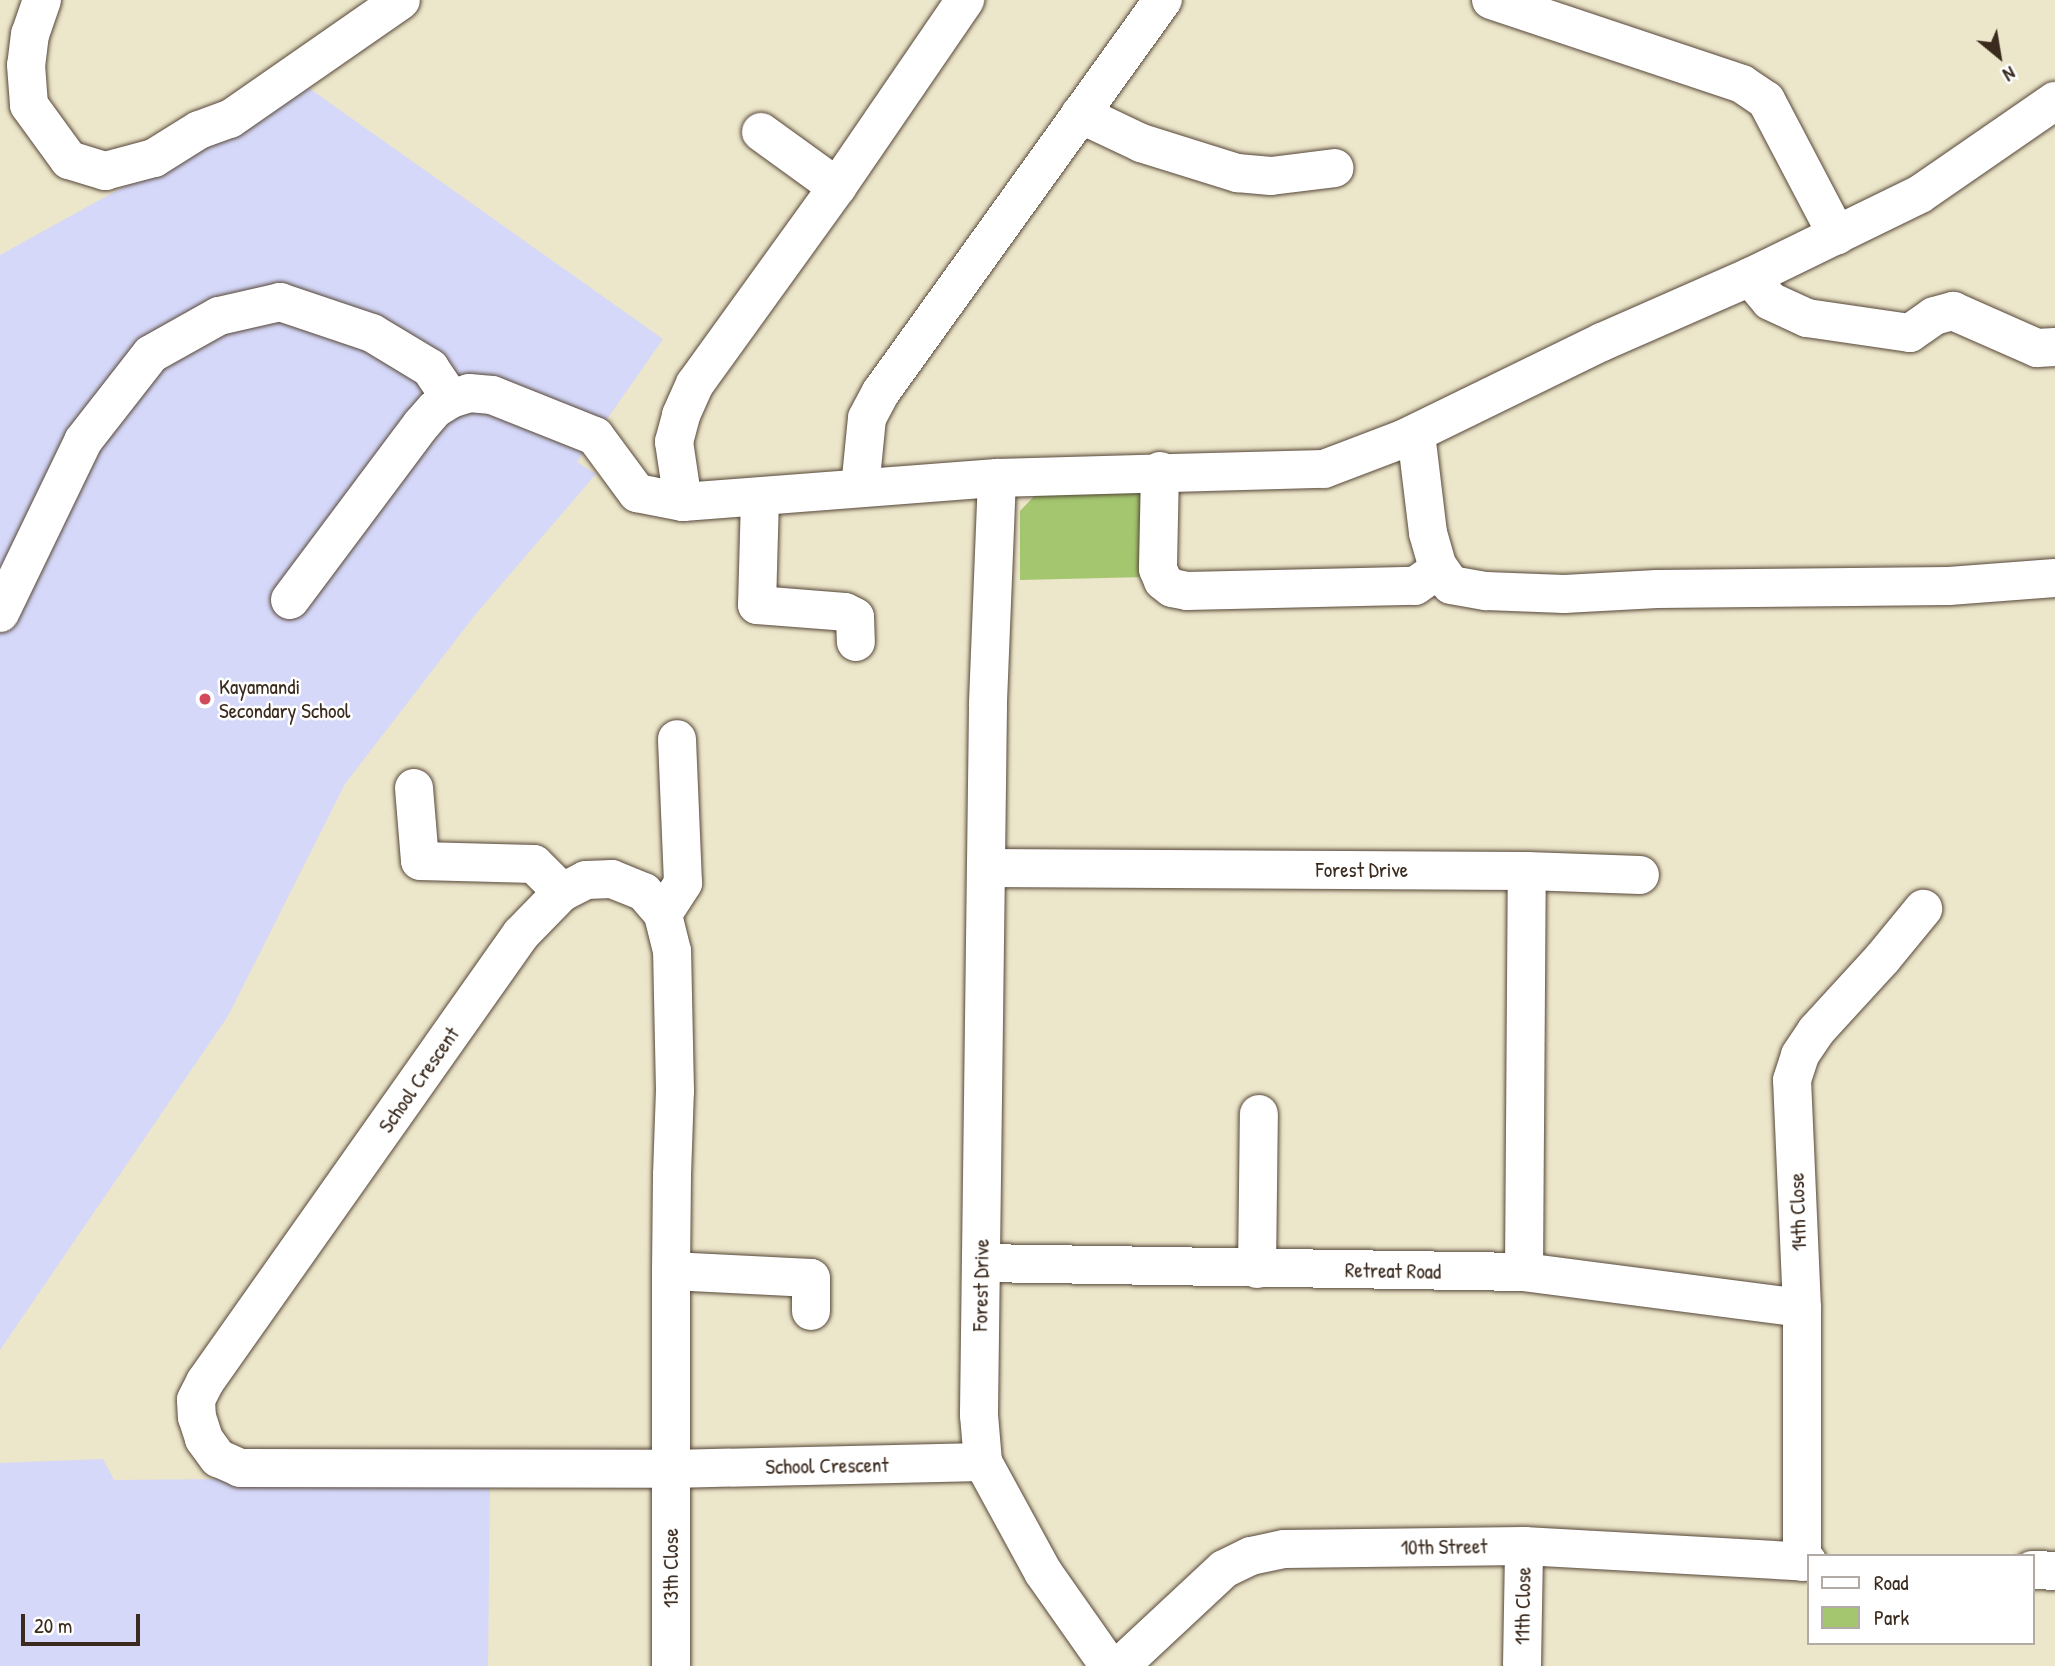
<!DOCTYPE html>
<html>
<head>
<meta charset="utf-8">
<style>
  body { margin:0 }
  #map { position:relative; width:2055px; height:1666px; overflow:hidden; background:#ece6ca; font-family:"Patrick Hand",sans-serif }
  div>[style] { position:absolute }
  .built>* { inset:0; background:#d5d8f9 }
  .green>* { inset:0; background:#a4c66f }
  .roads { filter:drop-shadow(0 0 2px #564638) drop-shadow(0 0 2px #564638) }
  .minor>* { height:38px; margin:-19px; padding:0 19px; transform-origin:19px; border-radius:19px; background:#fff }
  .dots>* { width:19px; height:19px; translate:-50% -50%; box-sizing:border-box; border:4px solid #fff; border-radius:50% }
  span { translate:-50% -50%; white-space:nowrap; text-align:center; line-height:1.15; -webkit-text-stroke:5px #fff; paint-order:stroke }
  .poi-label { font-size:21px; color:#3b2a1e }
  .left { translate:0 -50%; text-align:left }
  .street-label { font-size:21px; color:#3b2a1e }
  .legend { position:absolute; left:1807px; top:1554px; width:228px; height:91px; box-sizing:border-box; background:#fff; border:2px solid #b1aaa5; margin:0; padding:9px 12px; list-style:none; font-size:21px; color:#3b2a1e }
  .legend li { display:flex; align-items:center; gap:14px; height:35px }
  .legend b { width:35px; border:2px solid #b1aaa5 }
  .north { position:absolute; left:1964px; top:21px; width:70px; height:70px; -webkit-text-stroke:5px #fff; paint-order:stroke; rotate:150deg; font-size:19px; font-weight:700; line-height:28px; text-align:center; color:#3b2a1e }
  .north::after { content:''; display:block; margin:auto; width:24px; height:32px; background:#3b2a1e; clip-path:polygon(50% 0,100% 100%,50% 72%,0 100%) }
  .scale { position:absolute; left:21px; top:1614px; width:119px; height:32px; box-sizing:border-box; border:4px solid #3b2a1e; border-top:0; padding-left:9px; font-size:21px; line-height:24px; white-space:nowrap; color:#3b2a1e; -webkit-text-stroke:5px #fff; paint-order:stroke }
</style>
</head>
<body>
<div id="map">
  <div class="built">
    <div style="clip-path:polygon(306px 86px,663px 339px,577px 462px,596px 474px,475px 615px,345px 784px,228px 1016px,0 1350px,0 255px)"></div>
    <div style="clip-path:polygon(103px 1459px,114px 1480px,490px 1477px,488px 1666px,0 1666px,0 1463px)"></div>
  </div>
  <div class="green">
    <div style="clip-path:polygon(1145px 484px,1146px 577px,1020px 580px,1020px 511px,1042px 488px)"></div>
  </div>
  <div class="roads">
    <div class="minor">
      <div style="left:42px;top:0;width:36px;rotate:109deg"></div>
      <div style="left:30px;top:34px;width:31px;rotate:97deg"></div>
      <div style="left:26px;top:65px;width:40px;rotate:85.7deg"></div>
      <div style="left:29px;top:105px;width:68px;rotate:54deg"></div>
      <div style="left:69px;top:160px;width:38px;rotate:17deg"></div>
      <div style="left:105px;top:171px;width:51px;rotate:-14.9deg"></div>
      <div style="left:154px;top:158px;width:53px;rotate:-31.9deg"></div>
      <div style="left:199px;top:130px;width:33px;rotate:-20deg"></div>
      <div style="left:230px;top:119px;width:208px;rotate:-34.8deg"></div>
      <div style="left:1491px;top:0;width:265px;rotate:18.5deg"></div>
      <div style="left:1742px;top:84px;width:29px;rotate:34deg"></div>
      <div style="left:1766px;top:100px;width:153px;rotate:62.3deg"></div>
      <div style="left:1080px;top:114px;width:68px;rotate:25.4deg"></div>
      <div style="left:1141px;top:143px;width:101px;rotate:17.4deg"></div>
      <div style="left:1237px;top:173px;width:34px;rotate:5deg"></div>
      <div style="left:1271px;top:176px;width:64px;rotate:-7.1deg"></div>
      <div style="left:761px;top:132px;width:94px;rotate:35.9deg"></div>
      <div style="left:1750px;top:277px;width:31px;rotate:50deg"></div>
      <div style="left:1770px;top:301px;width:41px;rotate:24.7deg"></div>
      <div style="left:1807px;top:318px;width:104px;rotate:8.3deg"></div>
      <div style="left:1910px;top:333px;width:29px;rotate:-35deg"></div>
      <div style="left:1934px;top:316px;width:20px;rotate:-15deg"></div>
      <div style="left:1953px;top:311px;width:92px;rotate:23.8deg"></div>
      <div style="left:2037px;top:348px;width:18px;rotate:-3deg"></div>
      <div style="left:1417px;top:442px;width:92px;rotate:83.1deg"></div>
      <div style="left:1428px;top:533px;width:33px;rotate:74deg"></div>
      <div style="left:1437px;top:565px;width:24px;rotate:55deg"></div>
      <div style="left:1451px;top:585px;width:36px;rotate:10deg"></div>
      <div style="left:1486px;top:591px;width:78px;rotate:2.2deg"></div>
      <div style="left:1564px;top:594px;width:93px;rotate:-3.1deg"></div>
      <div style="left:1657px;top:589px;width:292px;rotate:-0.6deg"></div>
      <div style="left:1949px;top:586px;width:106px;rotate:-4.3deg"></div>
      <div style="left:1160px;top:471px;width:98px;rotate:91.2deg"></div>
      <div style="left:1158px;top:569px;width:13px;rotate:67deg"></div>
      <div style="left:1163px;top:581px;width:11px;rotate:38deg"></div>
      <div style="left:1172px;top:588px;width:15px;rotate:11deg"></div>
      <div style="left:1187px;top:591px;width:228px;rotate:-1.3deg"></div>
      <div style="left:1415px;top:586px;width:29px;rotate:-35deg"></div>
      <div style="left:997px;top:478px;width:228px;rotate:92.3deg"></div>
      <div style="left:988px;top:706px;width:709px;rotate:90.73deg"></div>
      <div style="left:979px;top:1415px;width:47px;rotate:85.1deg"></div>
      <div style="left:983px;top:1462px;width:125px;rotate:61.4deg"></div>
      <div style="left:1043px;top:1572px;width:115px;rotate:54.9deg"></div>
      <div style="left:860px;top:488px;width:70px;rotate:-84.3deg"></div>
      <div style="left:867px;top:418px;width:30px;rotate:-62deg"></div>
      <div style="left:881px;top:392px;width:483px;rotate:-54.3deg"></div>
      <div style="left:760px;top:498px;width:107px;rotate:91.6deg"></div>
      <div style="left:757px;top:605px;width:88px;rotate:4.5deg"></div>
      <div style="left:845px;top:612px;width:11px;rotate:27deg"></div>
      <div style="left:855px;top:617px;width:25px;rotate:88deg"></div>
      <div style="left:683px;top:502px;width:61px;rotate:-98.5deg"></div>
      <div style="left:674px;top:442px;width:28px;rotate:-75deg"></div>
      <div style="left:681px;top:415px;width:34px;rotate:-66deg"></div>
      <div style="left:695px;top:384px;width:243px;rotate:-54.2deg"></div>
      <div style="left:837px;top:187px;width:227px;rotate:-55.6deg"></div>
      <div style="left:290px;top:600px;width:219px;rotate:-53.2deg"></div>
      <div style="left:421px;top:425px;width:21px;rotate:-49deg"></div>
      <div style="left:435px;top:409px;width:19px;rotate:-32deg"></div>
      <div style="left:451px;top:399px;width:19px;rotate:-18deg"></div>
      <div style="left:469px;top:393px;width:23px;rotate:5deg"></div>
      <div style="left:492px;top:395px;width:111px;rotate:21.7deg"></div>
      <div style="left:595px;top:436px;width:71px;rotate:53.6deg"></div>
      <div style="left:637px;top:493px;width:47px;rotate:11.1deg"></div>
      <div style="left:683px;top:502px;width:315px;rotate:-4.4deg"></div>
      <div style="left:997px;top:478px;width:327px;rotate:-1.6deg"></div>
      <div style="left:1324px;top:469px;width:85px;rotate:-20.8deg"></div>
      <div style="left:1403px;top:439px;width:221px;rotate:-26deg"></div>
      <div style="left:1602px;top:342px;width:162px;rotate:-23.7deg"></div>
      <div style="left:1750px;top:277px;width:189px;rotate:-26deg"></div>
      <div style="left:1920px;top:194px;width:164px;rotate:-34.6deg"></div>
      <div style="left:0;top:613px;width:191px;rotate:-64.2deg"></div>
      <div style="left:83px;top:441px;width:110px;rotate:-52deg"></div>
      <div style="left:151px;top:354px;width:78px;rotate:-29.2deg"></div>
      <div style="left:219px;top:316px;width:63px;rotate:-12.9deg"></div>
      <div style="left:280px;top:302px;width:97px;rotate:18.6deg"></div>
      <div style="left:372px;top:333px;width:68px;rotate:31.1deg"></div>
      <div style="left:430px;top:368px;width:37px;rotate:56deg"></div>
      <div style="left:414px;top:788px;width:73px;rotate:85.3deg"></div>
      <div style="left:420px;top:861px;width:114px;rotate:1.5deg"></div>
      <div style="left:534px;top:864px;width:40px;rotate:45deg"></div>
      <div style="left:986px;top:868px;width:541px;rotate:0.32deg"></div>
      <div style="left:1527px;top:871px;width:113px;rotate:2deg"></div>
      <div style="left:663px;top:914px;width:37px;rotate:-57deg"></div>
      <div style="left:683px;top:883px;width:144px;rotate:-92.4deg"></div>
      <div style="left:981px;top:1263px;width:543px;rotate:0.95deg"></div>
      <div style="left:1524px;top:1272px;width:280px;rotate:7.4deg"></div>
      <div style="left:1257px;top:1269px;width:155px;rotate:-89.3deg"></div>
      <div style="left:671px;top:1271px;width:140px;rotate:2.9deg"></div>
      <div style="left:811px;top:1278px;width:33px;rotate:90deg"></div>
      <div style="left:1524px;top:1272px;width:401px;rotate:-89.6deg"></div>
      <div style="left:1802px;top:1562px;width:254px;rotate:-90deg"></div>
      <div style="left:1802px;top:1308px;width:228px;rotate:-92.5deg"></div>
      <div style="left:1792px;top:1080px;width:26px;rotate:-72deg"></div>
      <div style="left:1800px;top:1055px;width:29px;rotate:-56deg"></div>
      <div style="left:1816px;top:1031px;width:98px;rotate:-47.5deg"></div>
      <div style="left:1882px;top:959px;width:65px;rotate:-50.6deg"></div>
      <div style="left:2032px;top:1570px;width:23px;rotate:2deg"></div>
      <div style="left:671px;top:1666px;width:395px;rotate:-90deg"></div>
      <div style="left:671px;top:1271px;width:96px;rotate:-89.4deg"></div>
      <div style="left:672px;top:1175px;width:84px;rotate:-88deg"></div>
      <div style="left:675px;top:1091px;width:140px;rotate:-91.2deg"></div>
      <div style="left:672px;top:951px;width:38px;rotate:-104deg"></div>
      <div style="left:663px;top:914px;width:29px;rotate:-131deg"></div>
      <div style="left:644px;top:892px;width:35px;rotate:-158deg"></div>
      <div style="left:612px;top:879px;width:26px;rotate:178deg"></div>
      <div style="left:586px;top:880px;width:27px;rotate:153deg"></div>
      <div style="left:562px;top:892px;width:59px;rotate:134.3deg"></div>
      <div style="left:521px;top:934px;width:548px;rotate:125.2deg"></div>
      <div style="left:205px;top:1382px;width:20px;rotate:117deg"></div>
      <div style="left:196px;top:1400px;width:17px;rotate:87deg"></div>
      <div style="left:197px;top:1417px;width:23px;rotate:72deg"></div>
      <div style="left:204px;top:1439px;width:24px;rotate:54deg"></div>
      <div style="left:218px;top:1458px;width:24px;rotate:24deg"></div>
      <div style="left:240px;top:1468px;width:431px;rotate:0.1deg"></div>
      <div style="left:671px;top:1469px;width:312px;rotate:-1.3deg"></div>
      <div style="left:1120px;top:1666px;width:142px;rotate:-43deg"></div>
      <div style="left:1224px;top:1569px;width:30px;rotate:-26deg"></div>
      <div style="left:1251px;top:1556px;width:34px;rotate:-12deg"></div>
      <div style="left:1284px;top:1549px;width:240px;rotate:-0.7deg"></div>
      <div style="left:1524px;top:1546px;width:284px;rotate:3.2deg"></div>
      <div style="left:1522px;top:1666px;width:120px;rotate:-89deg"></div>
    </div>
  </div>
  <div class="dots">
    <div style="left:205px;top:699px;background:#d1495b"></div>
  </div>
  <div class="poi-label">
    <span class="left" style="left:219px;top:699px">Kayamandi<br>Secondary School</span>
  </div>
  <div class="street-label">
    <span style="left:1362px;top:870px">Forest Drive</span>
    <span style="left:419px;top:1080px;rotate:-55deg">School Crescent</span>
    <span style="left:1798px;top:1212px;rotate:-92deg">14th Close</span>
    <span style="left:1393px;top:1271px;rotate:1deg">Retreat Road</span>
    <span style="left:981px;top:1285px;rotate:-89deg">Forest Drive</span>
    <span style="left:827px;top:1466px;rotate:-1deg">School Crescent</span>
    <span style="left:1444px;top:1547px;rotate:-1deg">10th Street</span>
    <span style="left:671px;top:1568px;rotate:-90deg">13th Close</span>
    <span style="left:1523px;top:1606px;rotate:-89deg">11th Close</span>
  </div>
  <ul class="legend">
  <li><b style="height:9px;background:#fff"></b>Road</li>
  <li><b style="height:19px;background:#a4c66f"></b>Park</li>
  </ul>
  <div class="north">N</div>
  <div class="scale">20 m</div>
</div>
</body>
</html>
